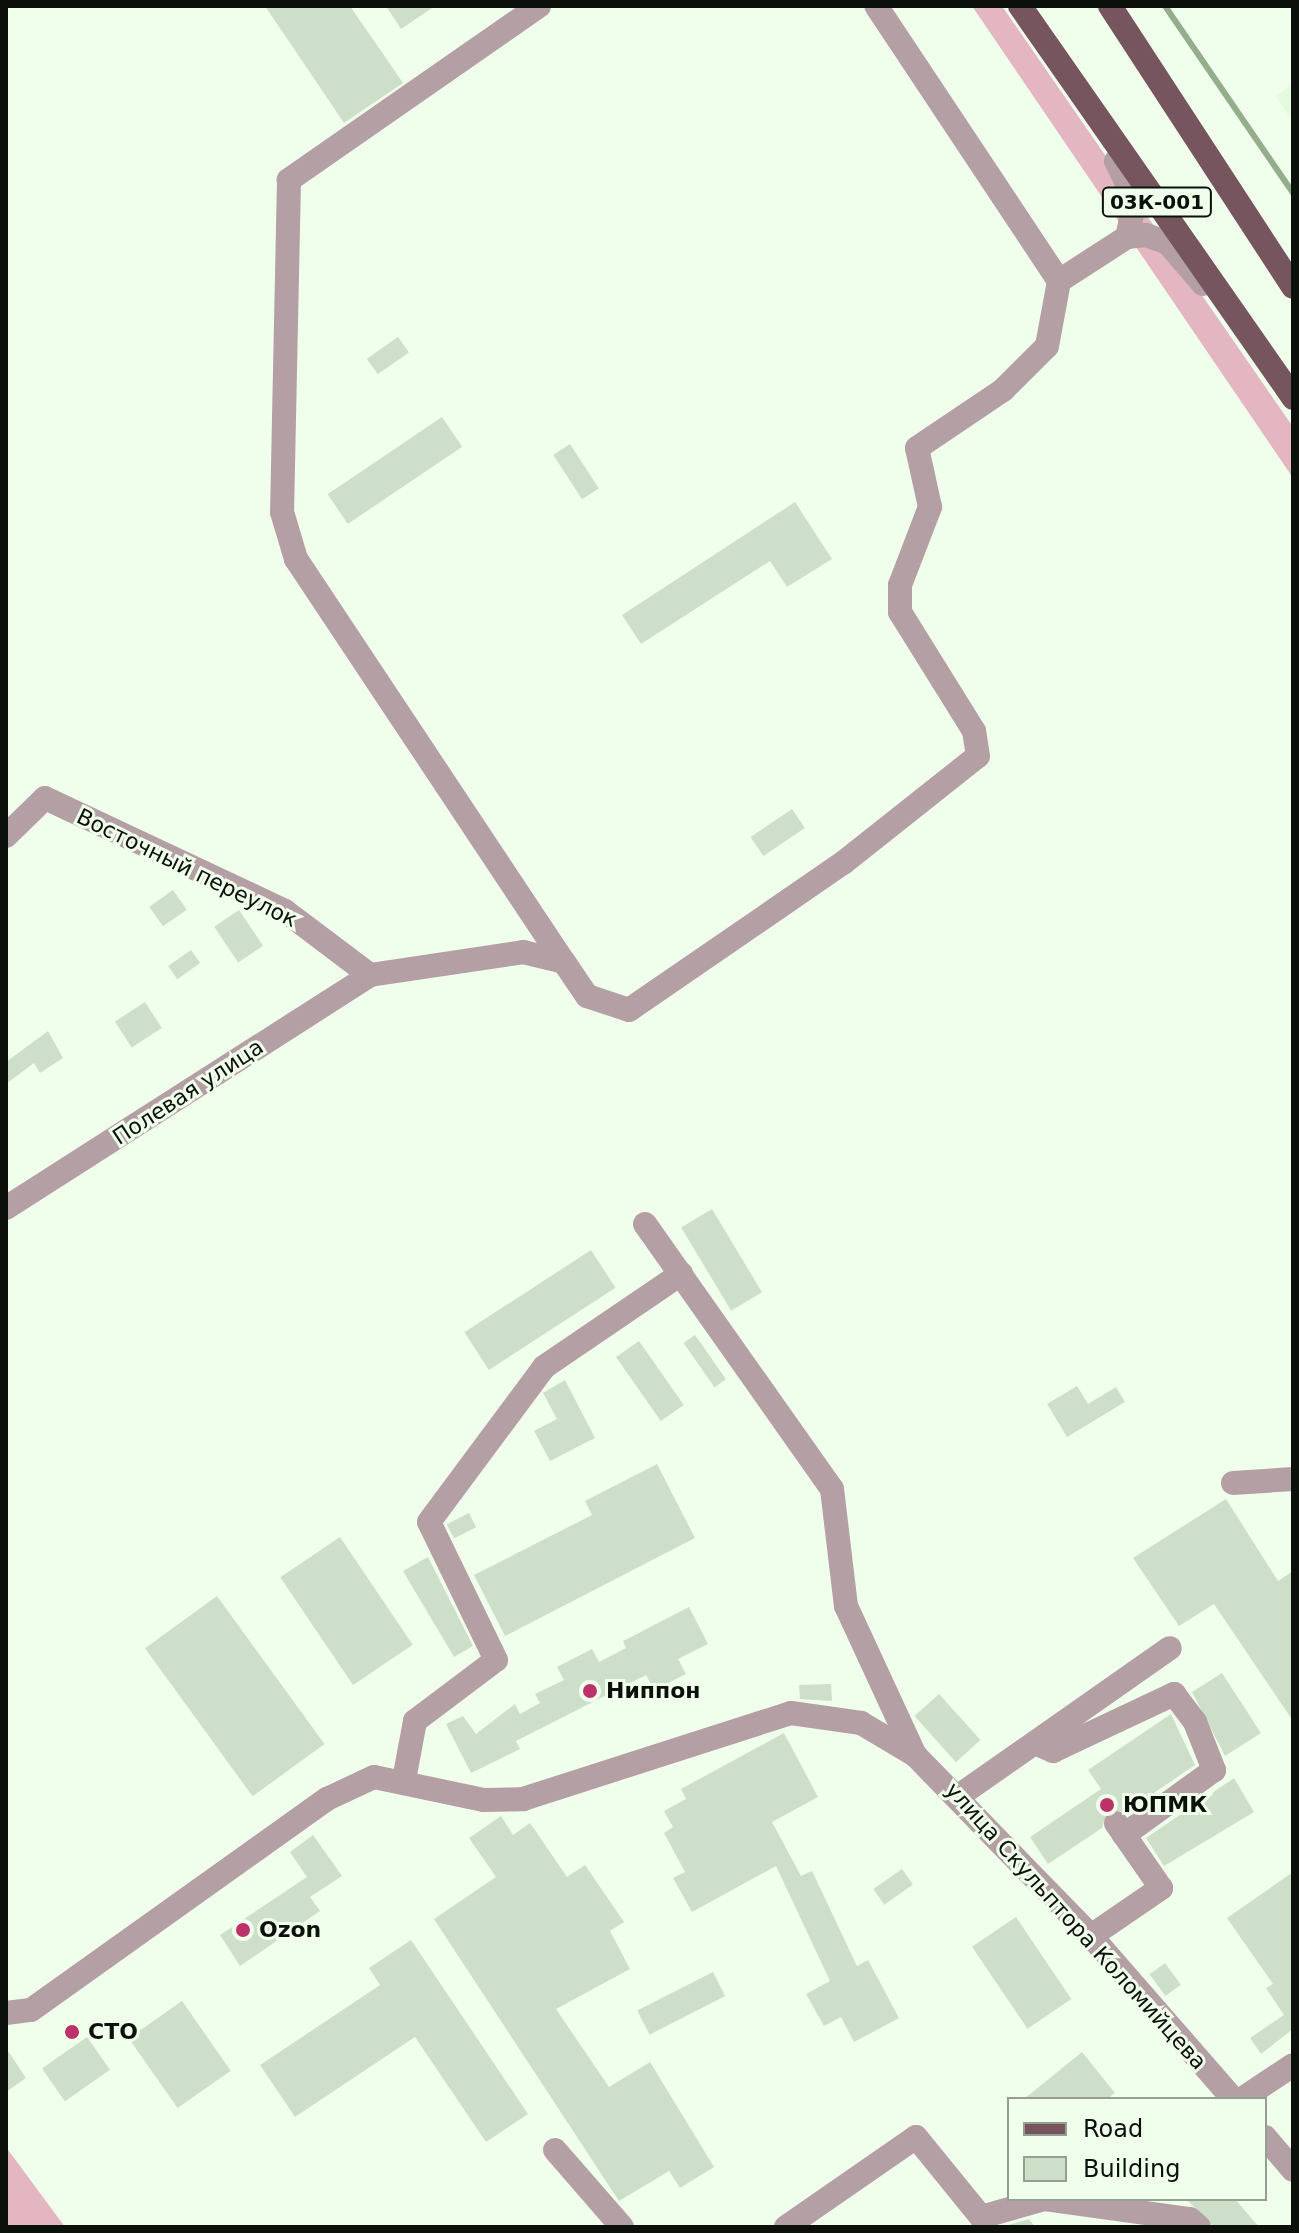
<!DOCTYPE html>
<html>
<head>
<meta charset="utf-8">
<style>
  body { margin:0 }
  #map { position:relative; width:1299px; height:2233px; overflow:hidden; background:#f0feec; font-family:"DejaVu Sans",sans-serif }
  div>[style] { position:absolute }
  .built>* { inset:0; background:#e3fadd }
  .forest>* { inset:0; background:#e3b6c2 }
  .stream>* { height:6px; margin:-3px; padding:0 3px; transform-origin:3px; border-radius:3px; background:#94ae8d }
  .building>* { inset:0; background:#cedfc9; transform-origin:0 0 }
  .minor>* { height:24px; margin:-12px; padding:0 12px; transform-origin:12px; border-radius:12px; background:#b39fa4 }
  .major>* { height:24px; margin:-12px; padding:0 12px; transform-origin:12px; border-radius:12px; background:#76555e }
  .dots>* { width:22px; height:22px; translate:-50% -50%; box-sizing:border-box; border:4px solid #f0feec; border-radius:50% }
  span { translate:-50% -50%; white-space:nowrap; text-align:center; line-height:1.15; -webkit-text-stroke:6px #f0feec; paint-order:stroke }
  .shield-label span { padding:2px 6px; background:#f0feec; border:2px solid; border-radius:6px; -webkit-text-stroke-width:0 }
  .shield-label { font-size:20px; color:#0b110a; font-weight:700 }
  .street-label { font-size:22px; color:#0b110a }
  .poi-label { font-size:22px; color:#0b110a; font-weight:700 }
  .left { translate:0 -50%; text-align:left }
  .frame { position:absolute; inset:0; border:8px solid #0b110a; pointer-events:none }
  .legend { position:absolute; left:1007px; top:2097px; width:260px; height:104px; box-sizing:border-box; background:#f0feec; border:2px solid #949f92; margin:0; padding:10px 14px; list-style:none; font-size:24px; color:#0b110a }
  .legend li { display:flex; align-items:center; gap:16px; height:40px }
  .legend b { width:40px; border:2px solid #949f92 }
</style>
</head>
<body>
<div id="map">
  <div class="built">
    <div style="clip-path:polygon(1293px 84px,1293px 122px,1276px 96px)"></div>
  </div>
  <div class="forest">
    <div style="clip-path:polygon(972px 6px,1002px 6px,1293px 427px,1293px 478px)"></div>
    <div style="clip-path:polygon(6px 2147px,65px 2227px,6px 2227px)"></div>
  </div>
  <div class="stream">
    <div style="left:1165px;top:6px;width:227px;rotate:55.6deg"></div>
  </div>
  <div class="building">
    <div style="clip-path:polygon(265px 6px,350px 6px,403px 83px,344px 123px)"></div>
    <div style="clip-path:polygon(386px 6px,435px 6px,401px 29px)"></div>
    <div style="left:398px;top:337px;width:19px;height:38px;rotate:55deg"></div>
    <div style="left:442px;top:417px;width:36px;height:138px;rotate:56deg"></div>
    <div style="left:570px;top:444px;width:53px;height:20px;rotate:57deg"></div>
    <div style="clip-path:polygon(795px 502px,832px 559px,787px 587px,770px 561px,641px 644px,622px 615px)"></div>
    <div style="left:792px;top:809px;width:23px;height:50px;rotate:56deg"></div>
    <div style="left:173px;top:890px;width:24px;height:29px;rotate:55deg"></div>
    <div style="left:239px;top:910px;width:43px;height:30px;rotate:56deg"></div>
    <div style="left:191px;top:950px;width:16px;height:28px;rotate:55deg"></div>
    <div style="left:145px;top:1002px;width:31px;height:36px;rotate:57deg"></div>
    <div style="clip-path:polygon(48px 1031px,63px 1058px,40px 1073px,34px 1063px,6px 1084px,6px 1062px)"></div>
    <div style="left:712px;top:1209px;width:97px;height:36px;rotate:59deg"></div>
    <div style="left:591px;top:1250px;width:45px;height:151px;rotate:57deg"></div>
    <div style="left:695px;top:1335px;width:54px;height:14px;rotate:55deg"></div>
    <div style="left:639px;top:1341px;width:78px;height:28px;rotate:55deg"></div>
    <div style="clip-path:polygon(565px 1380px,595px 1438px,550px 1461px,534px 1431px,557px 1419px,543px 1393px)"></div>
    <div style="clip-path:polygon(1077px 1386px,1088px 1404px,1116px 1387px,1125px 1402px,1067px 1437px,1047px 1404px)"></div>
    <div style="clip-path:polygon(657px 1464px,695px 1538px,505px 1636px,474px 1575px,592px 1515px,585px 1501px)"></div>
    <div style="clip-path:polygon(1226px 1499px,1278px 1581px,1293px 1571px,1293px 1721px,1214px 1604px,1179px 1626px,1133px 1558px)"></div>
    <div style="left:469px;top:1513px;width:16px;height:25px;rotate:63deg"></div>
    <div style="left:340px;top:1537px;width:130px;height:72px;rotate:56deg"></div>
    <div style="clip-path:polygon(428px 1557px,473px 1646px,454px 1657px,403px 1571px)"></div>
    <div style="left:217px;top:1596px;width:183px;height:89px;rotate:54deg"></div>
    <div style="clip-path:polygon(689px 1607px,708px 1644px,678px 1659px,686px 1674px,654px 1690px,646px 1675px,516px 1741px,520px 1749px,471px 1773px,446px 1724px,463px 1716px,476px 1734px,515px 1704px,520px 1714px,540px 1703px,535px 1694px,564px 1680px,557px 1667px,592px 1649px,599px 1662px,626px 1648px,623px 1641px)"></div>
    <div style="clip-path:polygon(1222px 1673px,1261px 1733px,1225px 1756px,1192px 1692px)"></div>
    <div style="clip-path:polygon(831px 1684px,832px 1701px,800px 1699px,799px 1685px)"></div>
    <div style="left:939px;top:1694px;width:62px;height:33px;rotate:48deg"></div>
    <div style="clip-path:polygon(1171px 1714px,1195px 1765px,1126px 1812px,1108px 1810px,1102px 1828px,1048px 1864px,1030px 1837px,1101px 1789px,1088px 1770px)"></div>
    <div style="clip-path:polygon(784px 1733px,818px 1797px,772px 1822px,801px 1876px,812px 1871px,857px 1966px,868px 1960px,899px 2018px,854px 2042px,841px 2017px,824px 2026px,806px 1994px,830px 1981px,776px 1866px,692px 1912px,673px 1878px,685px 1872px,664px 1833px,673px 1827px,664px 1811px,686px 1799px,681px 1789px)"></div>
    <div style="clip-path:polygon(1234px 1778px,1254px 1812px,1164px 1866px,1146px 1838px)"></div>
    <div style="clip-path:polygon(501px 1816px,513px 1835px,530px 1823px,567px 1877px,585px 1865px,624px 1922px,610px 1931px,630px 1969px,556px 2009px,609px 2087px,650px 2062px,714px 2167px,680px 2188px,669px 2171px,619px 2201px,434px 1919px,496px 1877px,469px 1838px)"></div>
    <div style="clip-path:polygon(313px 1835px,342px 1876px,310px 1897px,320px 1911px,240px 1966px,220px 1935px,307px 1877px,290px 1852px)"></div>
    <div style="left:902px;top:1869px;width:19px;height:35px;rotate:55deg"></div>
    <div style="clip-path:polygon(1293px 1872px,1293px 2029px,1261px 2054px,1250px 2038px,1284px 2015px,1266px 1988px,1273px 1984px,1227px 1918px)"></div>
    <div style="left:1016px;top:1917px;width:99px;height:53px;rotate:56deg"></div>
    <div style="clip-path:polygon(411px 1940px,528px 2114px,486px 2142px,415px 2037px,295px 2117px,260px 2065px,380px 1985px,369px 1968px)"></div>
    <div style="left:1165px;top:1963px;width:27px;height:19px;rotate:54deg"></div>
    <div style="left:713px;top:1972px;width:27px;height:85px;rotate:63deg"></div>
    <div style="left:182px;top:2001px;width:85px;height:65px;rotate:55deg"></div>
    <div style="left:87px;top:2037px;width:40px;height:55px;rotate:55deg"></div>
    <div style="clip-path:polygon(6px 2048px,26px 2078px,6px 2092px)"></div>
    <div style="clip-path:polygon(1082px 2052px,1115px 2093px,1107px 2099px,1024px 2099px)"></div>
    <div style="clip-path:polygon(1186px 2199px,1235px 2199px,1259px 2227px,1214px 2227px)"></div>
    <div style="clip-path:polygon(1029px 2219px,1035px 2227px,1001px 2227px)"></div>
  </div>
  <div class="minor">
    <div style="left:539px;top:6px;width:305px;rotate:145.2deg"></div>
    <div style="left:289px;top:180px;width:332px;rotate:91.2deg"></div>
    <div style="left:282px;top:512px;width:49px;rotate:73.4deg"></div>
    <div style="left:296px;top:559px;width:484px;rotate:56.4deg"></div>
    <div style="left:1116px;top:161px;width:43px;rotate:64deg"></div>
    <div style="left:1135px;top:200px;width:38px;rotate:102deg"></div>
    <div style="left:1059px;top:281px;width:81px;rotate:-32.9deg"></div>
    <div style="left:1127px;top:237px;width:19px;rotate:-6deg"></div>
    <div style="left:1146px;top:235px;width:23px;rotate:20deg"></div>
    <div style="left:1168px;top:243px;width:54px;rotate:49.5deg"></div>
    <div style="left:6px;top:836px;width:54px;rotate:-44.3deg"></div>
    <div style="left:45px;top:798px;width:265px;rotate:25.2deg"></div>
    <div style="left:285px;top:911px;width:106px;rotate:37deg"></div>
    <div style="left:6px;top:1208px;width:432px;rotate:-32.6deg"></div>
    <div style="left:370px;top:975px;width:155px;rotate:-8.5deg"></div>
    <div style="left:523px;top:952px;width:42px;rotate:13.7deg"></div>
    <div style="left:564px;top:962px;width:41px;rotate:55.9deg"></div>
    <div style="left:587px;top:996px;width:44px;rotate:18.4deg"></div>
    <div style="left:629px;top:1010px;width:260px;rotate:-34.5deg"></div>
    <div style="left:843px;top:863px;width:172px;rotate:-38.4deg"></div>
    <div style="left:978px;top:756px;width:25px;rotate:-99deg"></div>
    <div style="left:974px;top:731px;width:140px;rotate:-121.9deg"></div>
    <div style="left:900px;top:612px;width:27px;rotate:-90deg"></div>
    <div style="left:900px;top:585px;width:84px;rotate:-69deg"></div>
    <div style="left:930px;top:507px;width:60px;rotate:-102.4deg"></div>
    <div style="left:917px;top:448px;width:104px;rotate:-34deg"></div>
    <div style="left:1003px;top:390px;width:62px;rotate:-45deg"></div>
    <div style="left:1047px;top:346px;width:66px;rotate:-79.5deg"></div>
    <div style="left:1059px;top:281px;width:330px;rotate:-123.6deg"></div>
    <div style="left:645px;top:1224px;width:324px;rotate:54.8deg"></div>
    <div style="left:832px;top:1489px;width:118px;rotate:83.2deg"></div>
    <div style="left:846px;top:1606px;width:164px;rotate:65.2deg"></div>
    <div style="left:1233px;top:1483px;width:60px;rotate:-3.8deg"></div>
    <div style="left:1035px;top:1743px;width:20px;rotate:24deg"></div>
    <div style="left:1053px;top:1751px;width:134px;rotate:-25.2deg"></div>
    <div style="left:1174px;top:1694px;width:35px;rotate:53deg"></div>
    <div style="left:1195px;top:1722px;width:52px;rotate:68.4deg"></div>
    <div style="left:1214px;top:1770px;width:111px;rotate:144.2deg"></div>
    <div style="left:404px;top:1780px;width:60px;rotate:-79.4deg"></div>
    <div style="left:415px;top:1721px;width:101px;rotate:-37deg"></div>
    <div style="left:496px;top:1660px;width:153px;rotate:-115.9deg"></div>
    <div style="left:429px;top:1522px;width:193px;rotate:-53.4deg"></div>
    <div style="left:544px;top:1367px;width:166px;rotate:-34.2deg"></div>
    <div style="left:960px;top:1795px;width:256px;rotate:-35deg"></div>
    <div style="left:1091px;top:1936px;width:85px;rotate:-34.4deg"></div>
    <div style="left:1161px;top:1888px;width:79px;rotate:-124.7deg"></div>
    <div style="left:6px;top:2013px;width:25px;rotate:-7deg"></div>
    <div style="left:31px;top:2010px;width:364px;rotate:-35.5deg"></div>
    <div style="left:327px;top:1799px;width:52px;rotate:-25.1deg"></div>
    <div style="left:374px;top:1777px;width:112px;rotate:11.8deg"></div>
    <div style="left:484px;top:1800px;width:39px;rotate:-1deg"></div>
    <div style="left:523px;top:1799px;width:281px;rotate:-17.8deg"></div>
    <div style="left:791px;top:1713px;width:71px;rotate:8.1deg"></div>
    <div style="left:861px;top:1723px;width:63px;rotate:30.7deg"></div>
    <div style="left:915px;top:1755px;width:252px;rotate:45.8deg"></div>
    <div style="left:1091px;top:1936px;width:216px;rotate:48.9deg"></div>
    <div style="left:1242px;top:2099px;width:61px;rotate:-33.7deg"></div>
    <div style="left:1265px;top:2137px;width:43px;rotate:49.7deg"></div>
    <div style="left:555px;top:2150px;width:102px;rotate:49deg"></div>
    <div style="left:1045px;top:2199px;width:146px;rotate:7.9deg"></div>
    <div style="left:1190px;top:2219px;width:12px;rotate:42deg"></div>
    <div style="left:786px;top:2227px;width:158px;rotate:-34.7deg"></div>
    <div style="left:916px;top:2137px;width:103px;rotate:50.9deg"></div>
    <div style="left:981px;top:2217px;width:66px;rotate:-15.9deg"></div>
  </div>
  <div class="major">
    <div style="left:1020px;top:6px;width:478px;rotate:55.1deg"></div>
    <div style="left:1110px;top:6px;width:335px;rotate:56.9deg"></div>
  </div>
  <div class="dots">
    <div style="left:590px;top:1691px;background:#bc3169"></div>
    <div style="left:1107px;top:1805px;background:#bc3169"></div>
    <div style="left:243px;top:1930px;background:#bc3169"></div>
    <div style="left:72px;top:2032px;background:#bc3169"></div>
  </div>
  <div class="shield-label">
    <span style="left:1157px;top:202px">03К-001</span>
  </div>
  <div class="street-label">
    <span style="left:187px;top:868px;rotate:26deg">Восточный переулок</span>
    <span style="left:188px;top:1092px;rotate:-33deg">Полевая улица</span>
    <span style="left:1076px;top:1926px;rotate:48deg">улица Скульптора Коломийцева</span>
  </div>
  <div class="poi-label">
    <span class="left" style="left:606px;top:1691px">Ниппон</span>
    <span class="left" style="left:1123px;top:1805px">ЮПМК</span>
    <span class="left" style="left:259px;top:1930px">Ozon</span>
    <span class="left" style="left:88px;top:2032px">СТО</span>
  </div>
  <div class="frame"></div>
  <ul class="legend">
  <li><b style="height:10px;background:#76555e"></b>Road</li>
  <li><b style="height:22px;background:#cedfc9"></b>Building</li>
  </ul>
</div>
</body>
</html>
